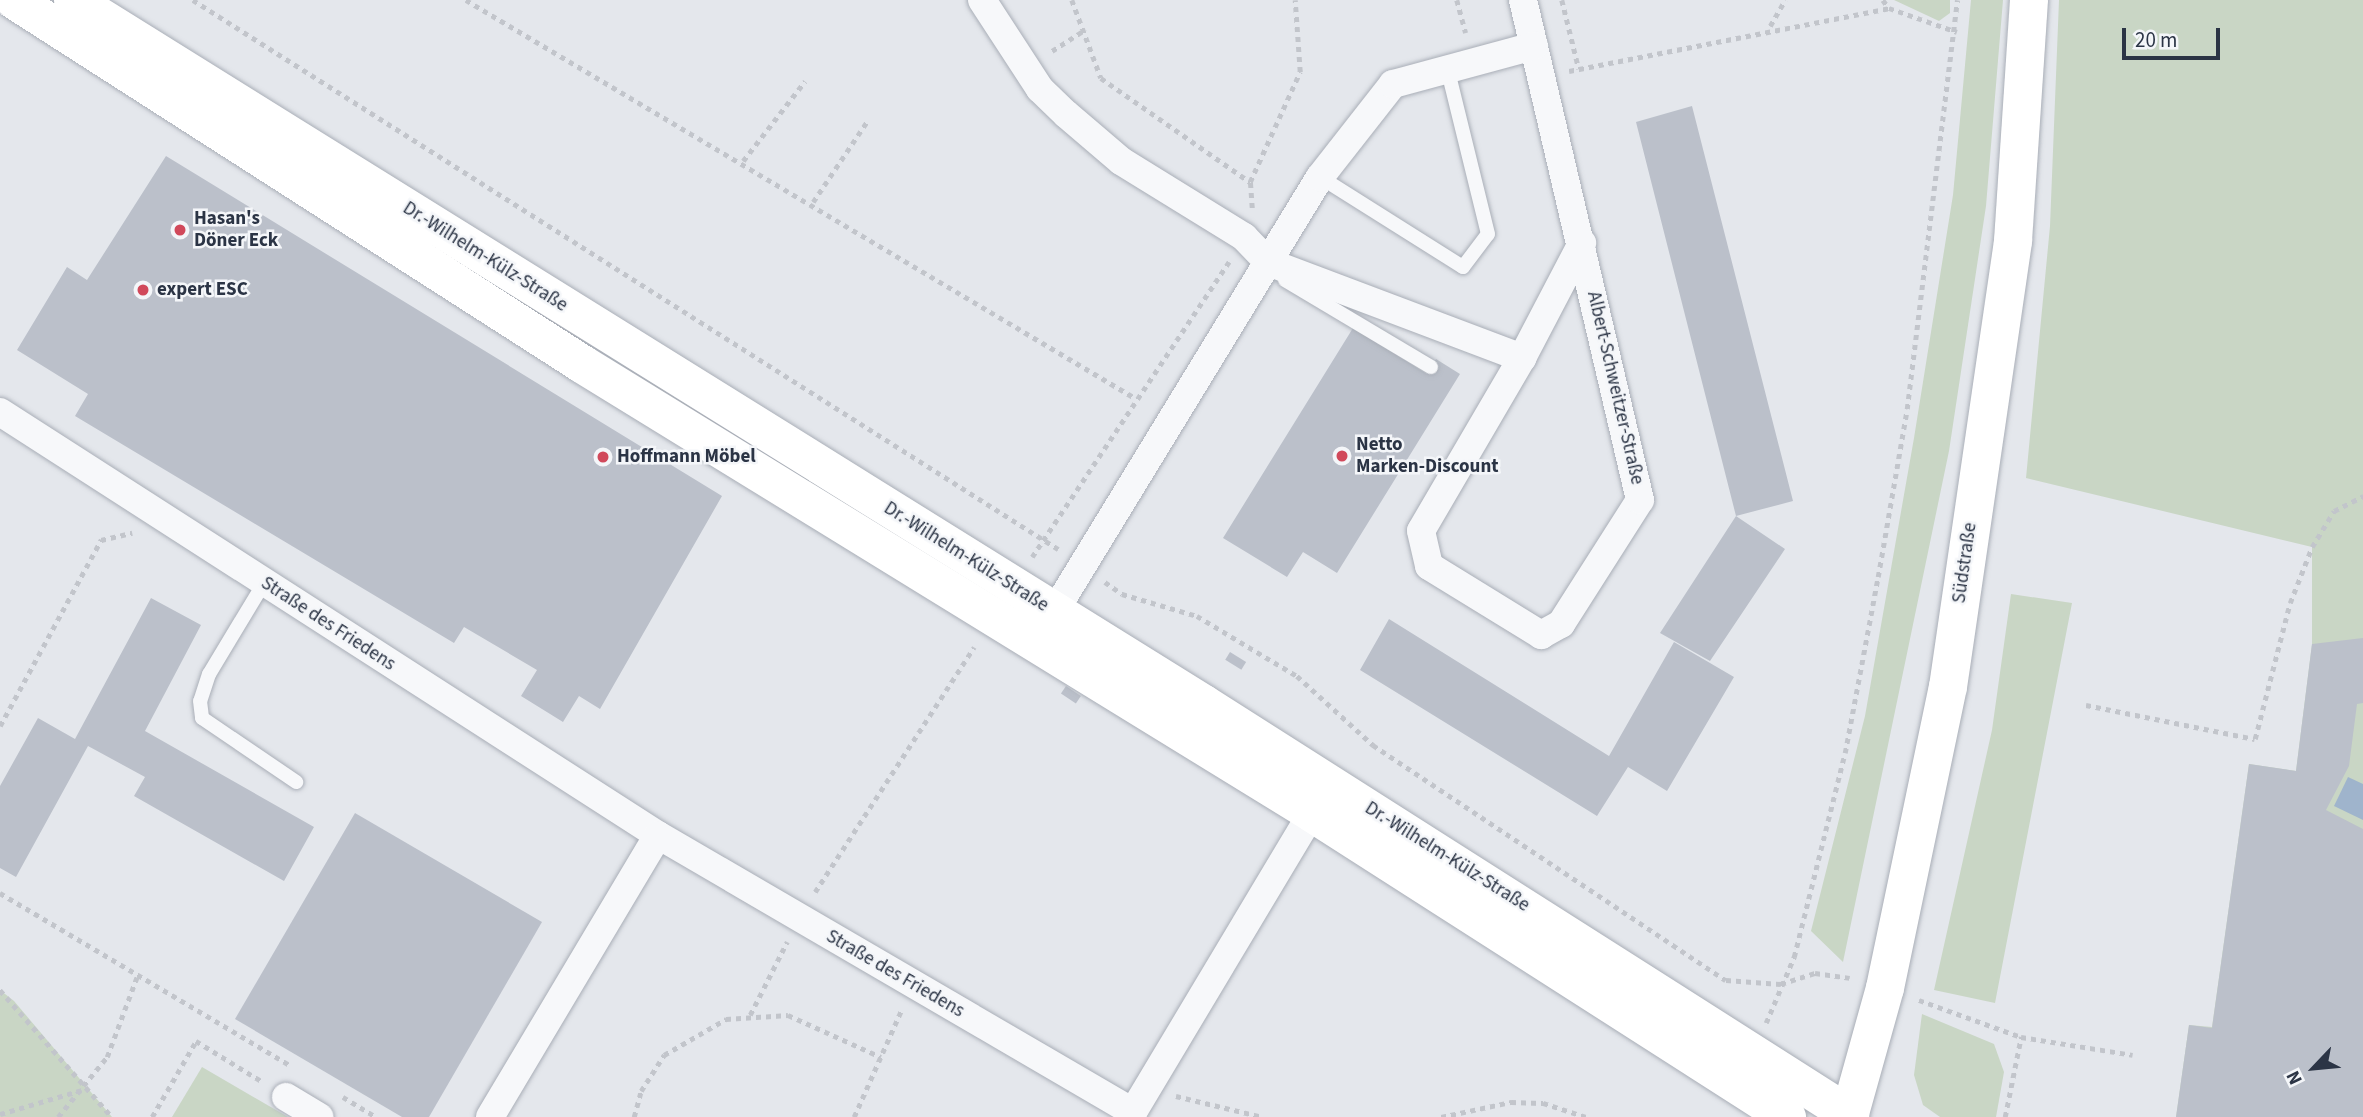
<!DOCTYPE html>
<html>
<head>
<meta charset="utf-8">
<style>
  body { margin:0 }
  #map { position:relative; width:2363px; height:1117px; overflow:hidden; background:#e4e7ec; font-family:"Source Sans 3",sans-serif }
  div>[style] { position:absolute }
  .green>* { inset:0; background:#c9d6c5 }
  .water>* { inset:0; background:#9fb4cc }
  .building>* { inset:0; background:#bbc0ca; transform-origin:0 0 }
  .path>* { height:4.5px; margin-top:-2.25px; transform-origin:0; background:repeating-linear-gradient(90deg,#c2c5cb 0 5px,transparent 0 10px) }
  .roads { filter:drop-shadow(0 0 2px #a9aeb7) drop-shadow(0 0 2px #a9aeb7) }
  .lane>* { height:14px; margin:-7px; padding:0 7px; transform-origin:7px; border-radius:7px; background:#f7f8fa }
  .street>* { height:28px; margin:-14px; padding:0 14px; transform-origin:14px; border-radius:14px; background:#f7f8fa }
  .secondary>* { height:38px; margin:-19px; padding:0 19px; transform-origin:19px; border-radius:19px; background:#fff }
  .dots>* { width:19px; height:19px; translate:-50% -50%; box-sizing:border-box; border:4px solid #f4f6f9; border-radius:50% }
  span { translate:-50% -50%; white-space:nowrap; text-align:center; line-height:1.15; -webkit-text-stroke:5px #f4f6f9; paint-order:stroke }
  .poi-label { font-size:19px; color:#2b3445; font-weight:700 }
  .left { translate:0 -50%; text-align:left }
  .street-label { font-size:19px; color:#2b3445 }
  .north { position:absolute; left:2279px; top:1033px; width:70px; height:70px; -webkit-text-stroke:5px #f4f6f9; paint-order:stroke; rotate:244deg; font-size:19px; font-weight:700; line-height:28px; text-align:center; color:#2b3445 }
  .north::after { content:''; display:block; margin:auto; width:24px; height:32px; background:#2b3445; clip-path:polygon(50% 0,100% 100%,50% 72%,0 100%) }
  .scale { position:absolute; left:2122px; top:28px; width:98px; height:32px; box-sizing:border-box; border:4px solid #2b3445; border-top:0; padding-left:9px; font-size:21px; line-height:24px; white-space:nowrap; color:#2b3445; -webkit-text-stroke:5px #f4f6f9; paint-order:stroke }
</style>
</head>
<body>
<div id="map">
  <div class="green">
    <div style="clip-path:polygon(1894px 0,1950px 0,1950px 13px,1939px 21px)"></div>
    <div style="clip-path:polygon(1971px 0,2003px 0,1986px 206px,1949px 451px,1843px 962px,1811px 931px,1865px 716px,1914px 438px,1953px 195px)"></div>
    <div style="clip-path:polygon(2059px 0,2363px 0,2363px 1117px,2176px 1117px,2189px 1025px,2212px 1027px,2249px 764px,2296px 771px,2312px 644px,2312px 547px,2026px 478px,2050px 226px)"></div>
    <div style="clip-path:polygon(2011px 594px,2072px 603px,1995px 1003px,1934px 990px,1992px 730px)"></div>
    <div style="clip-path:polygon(0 990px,14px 1001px,112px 1117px,0 1117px)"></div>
    <div style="clip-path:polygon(1922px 1014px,1994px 1044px,2004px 1072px,1996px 1117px,1940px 1117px,1923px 1105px,1914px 1075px)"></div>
    <div style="clip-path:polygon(202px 1067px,288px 1117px,172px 1117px)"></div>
  </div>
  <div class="water">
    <div style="clip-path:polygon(2348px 777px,2363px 784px,2363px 820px,2334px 806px)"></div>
  </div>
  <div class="building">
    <div style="clip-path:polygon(1692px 106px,1793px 501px,1736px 516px,1785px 549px,1710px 661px,1660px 633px,1736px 516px,1636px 122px)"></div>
    <div style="clip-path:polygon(166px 156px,722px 496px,600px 709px,579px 696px,563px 722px,521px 696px,537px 670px,464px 627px,454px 643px,75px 416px,88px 394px,17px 350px,67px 267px,87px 280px)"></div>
    <div style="clip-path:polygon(1353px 328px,1427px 374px,1436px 359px,1460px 374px,1337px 573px,1303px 552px,1287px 577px,1223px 538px)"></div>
    <div style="clip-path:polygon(151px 598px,201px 625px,145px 731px,314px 827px,284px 881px,134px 796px,145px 777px,88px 746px,16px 877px,0 868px,0 786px,38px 718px,75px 739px)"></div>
    <div style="clip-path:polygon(1389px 619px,1609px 756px,1674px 642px,1734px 677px,1667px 791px,1628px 767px,1597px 816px,1360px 670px)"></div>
    <div style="clip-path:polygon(2363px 638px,2363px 703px,2357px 704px,2349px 766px,2326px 810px,2363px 829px,2363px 1117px,2176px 1117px,2189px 1025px,2212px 1028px,2249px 764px,2296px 771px,2312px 644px)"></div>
    <div style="left:1230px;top:652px;width:19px;height:9px;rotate:32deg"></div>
    <div style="left:1066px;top:686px;width:18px;height:9px;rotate:34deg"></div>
    <div style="clip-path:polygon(355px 813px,542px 922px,429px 1117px,402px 1117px,235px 1019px)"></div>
  </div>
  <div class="path">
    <div style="left:193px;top:0;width:1025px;rotate:32.4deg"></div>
    <div style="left:466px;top:0;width:778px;rotate:30.75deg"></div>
    <div style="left:1072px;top:0;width:83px;rotate:69.6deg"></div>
    <div style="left:1101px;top:78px;width:182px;rotate:34.9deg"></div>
    <div style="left:1457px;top:0;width:34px;rotate:75deg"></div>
    <div style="left:1562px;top:0;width:71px;rotate:76.2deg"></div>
    <div style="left:1883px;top:0;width:10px;rotate:53deg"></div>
    <div style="left:1770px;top:26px;width:30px;rotate:-60deg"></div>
    <div style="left:1052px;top:51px;width:40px;rotate:-32.9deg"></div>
    <div style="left:1569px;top:71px;width:326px;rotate:-11.1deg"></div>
    <div style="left:1889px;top:8px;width:72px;rotate:19.4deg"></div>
    <div style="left:743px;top:161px;width:101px;rotate:-52.2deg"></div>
    <div style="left:813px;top:202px;width:99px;rotate:-56.1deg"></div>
    <div style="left:1252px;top:208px;width:26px;rotate:-94deg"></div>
    <div style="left:1250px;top:182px;width:121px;rotate:-65.6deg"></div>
    <div style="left:1300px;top:72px;width:72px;rotate:-94deg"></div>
    <div style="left:1032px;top:557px;width:355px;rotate:-56.3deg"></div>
    <div style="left:1105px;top:582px;width:21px;rotate:35deg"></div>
    <div style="left:1122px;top:594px;width:78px;rotate:16.3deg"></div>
    <div style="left:1197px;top:616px;width:117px;rotate:31deg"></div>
    <div style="left:1297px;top:676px;width:103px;rotate:42.2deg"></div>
    <div style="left:1373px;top:745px;width:424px;rotate:33.7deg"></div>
    <div style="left:1726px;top:980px;width:55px;rotate:4.2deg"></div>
    <div style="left:1781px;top:984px;width:36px;rotate:-18deg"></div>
    <div style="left:1815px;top:973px;width:35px;rotate:8deg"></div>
    <div style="left:2086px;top:705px;width:172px;rotate:11.4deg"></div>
    <div style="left:2255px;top:739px;width:140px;rotate:-75.6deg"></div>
    <div style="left:2290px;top:603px;width:60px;rotate:-68.6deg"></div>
    <div style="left:2312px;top:547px;width:42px;rotate:-58.6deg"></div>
    <div style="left:2334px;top:511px;width:33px;rotate:-27deg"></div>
    <div style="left:0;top:726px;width:212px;rotate:-61.5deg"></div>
    <div style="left:101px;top:540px;width:32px;rotate:-13deg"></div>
    <div style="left:815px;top:892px;width:292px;rotate:-57deg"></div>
    <div style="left:0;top:893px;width:339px;rotate:30.7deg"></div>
    <div style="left:0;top:990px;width:169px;rotate:48.6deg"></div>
    <div style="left:1919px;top:1000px;width:109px;rotate:19.9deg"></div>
    <div style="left:2021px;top:1037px;width:113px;rotate:9.1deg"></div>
    <div style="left:750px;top:1015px;width:82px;rotate:-63.1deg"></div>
    <div style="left:1766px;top:1023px;width:72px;rotate:-67deg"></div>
    <div style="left:1794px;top:957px;width:210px;rotate:-76deg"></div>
    <div style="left:1845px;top:753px;width:179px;rotate:-79.4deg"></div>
    <div style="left:1878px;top:577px;width:170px;rotate:-80.2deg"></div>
    <div style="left:1907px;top:409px;width:412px;rotate:-83deg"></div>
    <div style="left:1176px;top:1096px;width:89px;rotate:13.6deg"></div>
    <div style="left:343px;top:1097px;width:39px;rotate:31deg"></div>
    <div style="left:0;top:1114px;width:85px;rotate:-16.3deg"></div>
    <div style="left:58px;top:1117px;width:77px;rotate:-50.8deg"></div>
    <div style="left:107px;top:1057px;width:89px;rotate:-69.5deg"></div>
    <div style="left:152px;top:1117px;width:88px;rotate:-59.9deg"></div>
    <div style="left:196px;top:1041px;width:79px;rotate:31.5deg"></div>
    <div style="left:634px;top:1117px;width:27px;rotate:-75deg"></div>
    <div style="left:641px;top:1091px;width:43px;rotate:-57.4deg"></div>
    <div style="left:664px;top:1055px;width:72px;rotate:-30.1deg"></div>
    <div style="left:726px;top:1019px;width:62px;rotate:-3.7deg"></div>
    <div style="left:788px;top:1015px;width:102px;rotate:24.3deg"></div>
    <div style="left:854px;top:1117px;width:116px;rotate:-66.1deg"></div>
    <div style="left:1441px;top:1117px;width:72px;rotate:-12.1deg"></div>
    <div style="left:1511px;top:1102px;width:32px;rotate:2deg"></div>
    <div style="left:1543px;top:1103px;width:45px;rotate:18deg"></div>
    <div style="left:2005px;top:1117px;width:82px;rotate:-78.7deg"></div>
  </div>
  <div class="roads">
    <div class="lane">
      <div style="left:1320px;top:177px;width:169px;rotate:32.2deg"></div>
      <div style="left:1463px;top:267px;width:41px;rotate:-52.9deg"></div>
      <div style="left:1488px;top:234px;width:172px;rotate:-103.8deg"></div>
      <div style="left:1285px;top:280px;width:170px;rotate:30.8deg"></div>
      <div style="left:264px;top:583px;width:106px;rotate:121.1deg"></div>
      <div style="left:209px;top:674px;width:28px;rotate:108deg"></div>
      <div style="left:200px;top:701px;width:17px;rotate:83deg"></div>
      <div style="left:202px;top:718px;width:114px;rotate:34.2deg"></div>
    </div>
    <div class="street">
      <div style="left:982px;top:0;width:106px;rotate:56.9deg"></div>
      <div style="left:1040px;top:89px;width:36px;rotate:44deg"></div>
      <div style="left:1066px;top:114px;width:72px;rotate:40.5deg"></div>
      <div style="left:1121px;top:161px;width:145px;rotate:31.7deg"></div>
      <div style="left:1244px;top:237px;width:35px;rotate:46deg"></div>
      <div style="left:1268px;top:262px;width:272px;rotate:20.7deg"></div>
      <div style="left:1522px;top:358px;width:130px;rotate:-62.4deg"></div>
      <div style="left:1522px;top:358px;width:200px;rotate:120.3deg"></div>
      <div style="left:1421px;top:531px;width:36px;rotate:77deg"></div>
      <div style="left:1429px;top:566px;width:132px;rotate:31.6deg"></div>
      <div style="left:1541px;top:635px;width:23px;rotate:-29deg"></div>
      <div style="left:1561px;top:624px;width:147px;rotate:-57.5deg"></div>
      <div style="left:1640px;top:500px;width:514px;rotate:-103.17deg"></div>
      <div style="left:0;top:412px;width:782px;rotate:32.74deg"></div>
      <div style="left:658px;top:835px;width:550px;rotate:30.25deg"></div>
      <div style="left:1045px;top:627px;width:527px;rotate:-58.57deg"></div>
      <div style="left:1320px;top:177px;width:118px;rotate:-51.9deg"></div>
      <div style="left:1393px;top:84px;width:146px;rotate:-15.1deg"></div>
      <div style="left:286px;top:1097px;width:39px;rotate:31deg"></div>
      <div style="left:490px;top:1117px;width:328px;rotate:-59.2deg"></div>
      <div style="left:1130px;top:1117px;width:354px;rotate:-59.1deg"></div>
    </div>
    <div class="secondary">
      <div style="left:14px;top:0;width:675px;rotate:32.65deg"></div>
      <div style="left:582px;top:364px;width:857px;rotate:31.59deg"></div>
      <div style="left:1312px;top:813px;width:564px;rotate:32.62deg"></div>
      <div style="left:73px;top:0;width:1332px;rotate:31.9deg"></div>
      <div style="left:1204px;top:704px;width:766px;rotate:32.47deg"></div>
      <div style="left:1849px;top:1117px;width:134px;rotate:-74.4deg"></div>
      <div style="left:1885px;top:988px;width:308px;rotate:-78.2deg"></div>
      <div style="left:1948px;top:687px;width:451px;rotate:-81.7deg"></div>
      <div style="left:2013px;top:241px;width:242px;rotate:-86.2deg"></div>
    </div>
  </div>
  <div class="dots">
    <div style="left:180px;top:230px;background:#d1495b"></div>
    <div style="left:143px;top:290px;background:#d1495b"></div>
    <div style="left:1342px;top:456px;background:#d1495b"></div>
    <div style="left:603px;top:457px;background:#d1495b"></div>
  </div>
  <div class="poi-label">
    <span class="left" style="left:194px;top:230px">Hasan's<br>Döner Eck</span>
    <span class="left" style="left:157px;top:290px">expert ESC</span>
    <span class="left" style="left:1356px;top:456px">Netto<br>Marken-Discount</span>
    <span class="left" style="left:617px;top:457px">Hoffmann Möbel</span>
  </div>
  <div class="street-label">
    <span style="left:485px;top:257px;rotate:32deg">Dr.-Wilhelm-Külz-Straße</span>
    <span style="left:1615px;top:388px;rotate:77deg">Albert-Schweitzer-Straße</span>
    <span style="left:966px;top:557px;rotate:32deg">Dr.-Wilhelm-Külz-Straße</span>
    <span style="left:1965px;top:563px;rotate:-82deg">Südstraße</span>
    <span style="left:328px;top:624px;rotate:33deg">Straße des Friedens</span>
    <span style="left:1447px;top:857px;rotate:32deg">Dr.-Wilhelm-Külz-Straße</span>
    <span style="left:895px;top:974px;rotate:30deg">Straße des Friedens</span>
  </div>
  <div class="north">N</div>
  <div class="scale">20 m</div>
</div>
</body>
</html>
